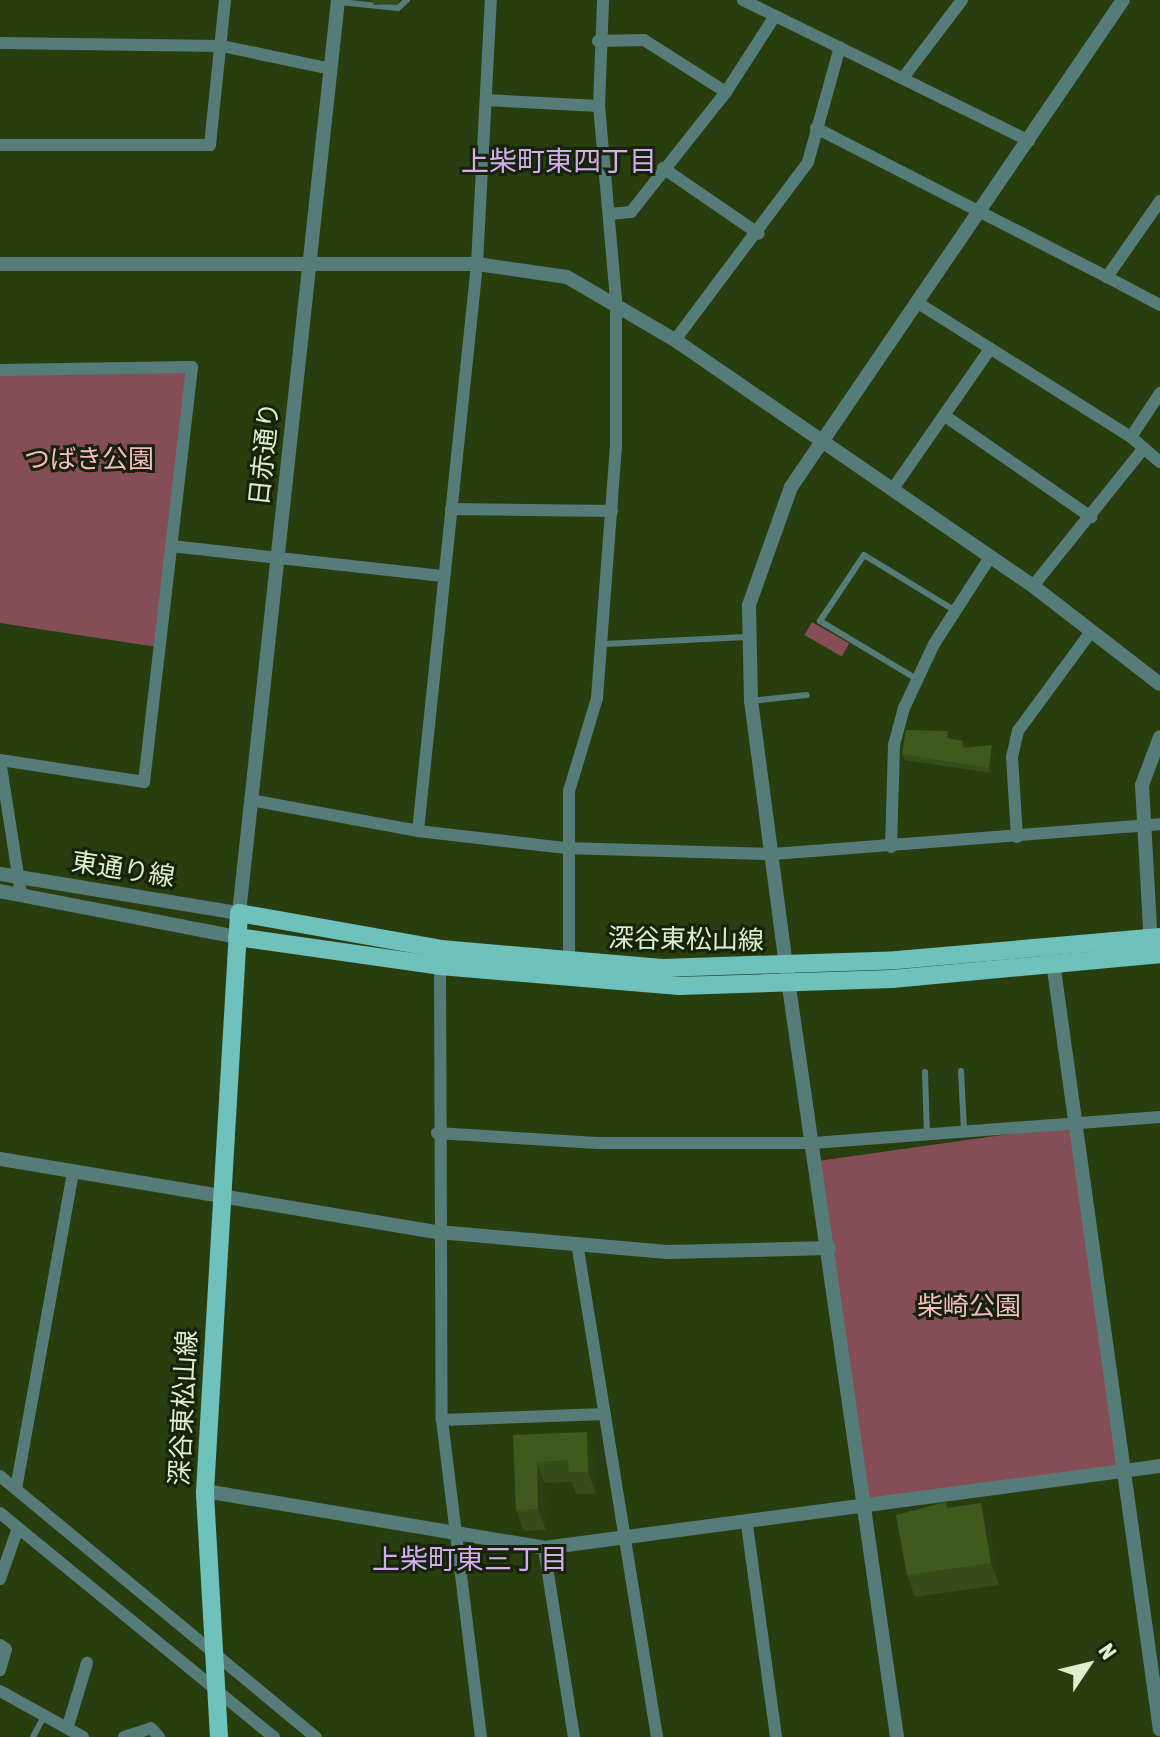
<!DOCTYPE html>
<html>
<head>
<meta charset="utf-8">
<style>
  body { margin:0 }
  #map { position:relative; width:1160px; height:1737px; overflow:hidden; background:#283e0f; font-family:"Asap Condensed","Noto Sans JP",sans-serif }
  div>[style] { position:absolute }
  .green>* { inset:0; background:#854e56; transform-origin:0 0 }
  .service>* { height:6px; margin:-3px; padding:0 3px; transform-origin:3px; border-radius:3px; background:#567c7a }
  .minor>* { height:12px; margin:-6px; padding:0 6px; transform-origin:6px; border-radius:6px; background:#567c7a }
  .tertiary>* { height:14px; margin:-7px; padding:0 7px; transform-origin:7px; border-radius:7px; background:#567c7a }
  .primary>* { height:18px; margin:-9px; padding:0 9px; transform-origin:9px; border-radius:9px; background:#6fc1bc }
  .wall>* { inset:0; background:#354d19 }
  .shaded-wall>* { inset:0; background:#2b3f14 }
  .building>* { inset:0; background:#3e5a1d }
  span { translate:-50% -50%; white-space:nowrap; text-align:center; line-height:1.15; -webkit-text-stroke:6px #162209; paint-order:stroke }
  .street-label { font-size:26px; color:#ddefce }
  .park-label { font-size:26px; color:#f8bac1 }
  .neighbourhood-label { font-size:28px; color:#d4adef }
  .north { position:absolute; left:1048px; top:1625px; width:80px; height:80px; -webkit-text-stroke:6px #162209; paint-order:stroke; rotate:55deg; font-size:22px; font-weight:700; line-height:32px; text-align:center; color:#ddefce }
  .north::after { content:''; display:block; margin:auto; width:28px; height:36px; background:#ddefce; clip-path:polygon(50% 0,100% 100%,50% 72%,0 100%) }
</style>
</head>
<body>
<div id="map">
  <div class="green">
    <div style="clip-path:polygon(189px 370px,157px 647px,0 623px,0 373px)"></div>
    <div style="left:812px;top:622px;width:43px;height:15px;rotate:30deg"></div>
    <div style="left:1074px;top:1125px;width:350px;height:262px;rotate:82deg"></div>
  </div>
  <div class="service">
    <div style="left:340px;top:2px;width:58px;rotate:5.9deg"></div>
    <div style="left:398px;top:8px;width:12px;rotate:-42deg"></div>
    <div style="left:605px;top:644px;width:141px;rotate:-2.8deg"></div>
    <div style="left:915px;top:678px;width:111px;rotate:-149deg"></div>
    <div style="left:820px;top:621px;width:79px;rotate:-56.3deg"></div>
    <div style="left:864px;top:555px;width:105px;rotate:31.4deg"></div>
    <div style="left:751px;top:701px;width:56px;rotate:-6.1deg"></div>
    <div style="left:961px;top:1071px;width:60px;rotate:87.1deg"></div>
    <div style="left:925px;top:1072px;width:63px;rotate:88.2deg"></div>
    <div style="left:33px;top:1737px;width:24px;rotate:-62deg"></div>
  </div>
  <div class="minor">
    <div style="left:743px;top:0;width:319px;rotate:26.2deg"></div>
    <div style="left:598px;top:41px;width:46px;rotate:-1.2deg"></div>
    <div style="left:644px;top:40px;width:97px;rotate:32.4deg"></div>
    <div style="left:0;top:43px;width:222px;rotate:0.8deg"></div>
    <div style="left:222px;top:46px;width:111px;rotate:11.9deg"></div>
    <div style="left:906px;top:74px;width:93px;rotate:-52.9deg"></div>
    <div style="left:486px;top:100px;width:113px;rotate:3deg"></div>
    <div style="left:816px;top:128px;width:327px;rotate:27.1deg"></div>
    <div style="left:0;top:145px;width:210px"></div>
    <div style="left:210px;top:145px;width:146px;rotate:-84.1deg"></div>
    <div style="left:663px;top:168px;width:116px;rotate:34.5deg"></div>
    <div style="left:1160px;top:201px;width:93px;rotate:124.9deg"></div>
    <div style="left:1107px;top:277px;width:60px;rotate:27.8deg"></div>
    <div style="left:609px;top:214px;width:22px;rotate:-5deg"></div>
    <div style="left:631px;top:212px;width:153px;rotate:-51.6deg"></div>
    <div style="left:726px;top:92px;width:90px;rotate:-57.2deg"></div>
    <div style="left:918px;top:303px;width:252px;rotate:32.2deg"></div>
    <div style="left:1131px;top:437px;width:38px;rotate:41deg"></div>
    <div style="left:675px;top:340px;width:222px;rotate:-53.2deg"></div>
    <div style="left:808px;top:162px;width:119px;rotate:-74.5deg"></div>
    <div style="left:0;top:370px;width:192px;rotate:-0.9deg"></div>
    <div style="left:192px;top:367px;width:418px;rotate:96.6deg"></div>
    <div style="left:144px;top:782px;width:146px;rotate:-171.3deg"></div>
    <div style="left:945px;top:416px;width:178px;rotate:34.7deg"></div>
    <div style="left:1131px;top:437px;width:53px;rotate:-56.6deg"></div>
    <div style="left:892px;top:490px;width:172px;rotate:-55.2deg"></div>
    <div style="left:451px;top:509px;width:161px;rotate:0.7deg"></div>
    <div style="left:171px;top:546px;width:273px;rotate:6.3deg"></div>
    <div style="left:1033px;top:586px;width:177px;rotate:-51.2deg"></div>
    <div style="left:0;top:760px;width:136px;rotate:81.1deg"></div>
    <div style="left:251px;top:800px;width:170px;rotate:10.5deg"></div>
    <div style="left:418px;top:831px;width:149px;rotate:6.6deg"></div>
    <div style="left:566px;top:848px;width:207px;rotate:1.7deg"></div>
    <div style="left:773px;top:854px;width:388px;rotate:-4.4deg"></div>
    <div style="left:418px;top:831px;width:570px;rotate:-84.06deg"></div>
    <div style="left:477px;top:264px;width:264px;rotate:-87deg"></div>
    <div style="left:1017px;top:837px;width:80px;rotate:-93.6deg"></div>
    <div style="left:1012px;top:757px;width:27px;rotate:-77deg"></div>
    <div style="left:1018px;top:731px;width:122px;rotate:-53.7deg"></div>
    <div style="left:891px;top:847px;width:102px;rotate:-88.3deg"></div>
    <div style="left:894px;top:745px;width:38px;rotate:-75deg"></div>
    <div style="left:904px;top:708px;width:71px;rotate:-64.9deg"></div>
    <div style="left:934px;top:644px;width:103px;rotate:-57.2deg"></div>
    <div style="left:440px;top:959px;width:461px;rotate:89.8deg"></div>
    <div style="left:442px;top:1420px;width:319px;rotate:83deg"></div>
    <div style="left:569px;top:968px;width:177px;rotate:-90deg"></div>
    <div style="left:569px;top:791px;width:97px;rotate:-73.2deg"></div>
    <div style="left:597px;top:698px;width:251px;rotate:-85.7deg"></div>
    <div style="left:616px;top:448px;width:148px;rotate:-90deg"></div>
    <div style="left:616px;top:300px;width:195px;rotate:-95deg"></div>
    <div style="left:599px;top:106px;width:106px;rotate:-87.8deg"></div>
    <div style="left:437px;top:1133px;width:160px;rotate:3.6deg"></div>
    <div style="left:597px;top:1143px;width:216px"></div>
    <div style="left:813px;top:1143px;width:348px;rotate:-4.3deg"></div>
    <div style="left:577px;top:1243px;width:500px;rotate:80.8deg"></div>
    <div style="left:442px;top:1420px;width:163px;rotate:-2.1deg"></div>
    <div style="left:0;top:1476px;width:410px;rotate:39.6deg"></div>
    <div style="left:16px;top:1489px;width:321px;rotate:-79.8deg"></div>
    <div style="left:0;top:1513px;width:354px;rotate:39.3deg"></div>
    <div style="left:747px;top:1525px;width:214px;rotate:82.2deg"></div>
    <div style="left:544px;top:1548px;width:191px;rotate:81deg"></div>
    <div style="left:0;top:1579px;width:54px;rotate:-70.6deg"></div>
    <div style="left:0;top:1645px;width:7px;rotate:34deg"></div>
    <div style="left:6px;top:1649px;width:22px;rotate:106deg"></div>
    <div style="left:0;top:1691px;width:95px;rotate:29deg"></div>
    <div style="left:68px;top:1726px;width:66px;rotate:-73.2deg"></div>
    <div style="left:124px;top:1737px;width:28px;rotate:-18deg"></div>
    <div style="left:151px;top:1728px;width:12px;rotate:48deg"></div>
  </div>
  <div class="tertiary">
    <div style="left:0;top:264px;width:477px"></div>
    <div style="left:477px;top:264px;width:91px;rotate:8.2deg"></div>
    <div style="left:567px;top:277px;width:125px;rotate:30.3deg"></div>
    <div style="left:675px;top:340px;width:434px;rotate:34.5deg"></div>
    <div style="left:1033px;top:586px;width:160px;rotate:37.7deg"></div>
    <div style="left:0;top:874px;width:242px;rotate:9.3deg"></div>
    <div style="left:239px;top:913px;width:918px;rotate:-83.81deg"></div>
    <div style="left:0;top:891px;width:241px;rotate:11deg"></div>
    <div style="left:1151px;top:946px;width:161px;rotate:-93.2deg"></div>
    <div style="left:1142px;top:785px;width:51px;rotate:-69.4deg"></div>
    <div style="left:1052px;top:955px;width:782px;rotate:82.07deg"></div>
    <div style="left:0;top:1159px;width:444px;rotate:9.5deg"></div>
    <div style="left:438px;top:1232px;width:230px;rotate:5deg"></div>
    <div style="left:667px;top:1252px;width:162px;rotate:-1.4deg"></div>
    <div style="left:205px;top:1491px;width:344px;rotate:9.5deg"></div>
    <div style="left:544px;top:1548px;width:621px;rotate:-7.58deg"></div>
    <div style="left:897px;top:1737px;width:779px;rotate:-98.19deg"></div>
    <div style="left:786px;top:966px;width:267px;rotate:-97.5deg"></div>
    <div style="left:751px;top:701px;width:96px;rotate:-91.2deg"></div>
    <div style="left:749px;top:605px;width:125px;rotate:-70.4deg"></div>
    <div style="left:791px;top:487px;width:589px;rotate:-55.72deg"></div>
  </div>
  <div class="primary">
    <div style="left:237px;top:937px;width:205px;rotate:8.1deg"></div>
    <div style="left:440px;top:966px;width:240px;rotate:4.8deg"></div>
    <div style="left:679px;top:986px;width:213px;rotate:-1.9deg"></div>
    <div style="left:892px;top:979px;width:269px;rotate:-5.3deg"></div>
    <div style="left:219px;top:1737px;width:246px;rotate:-93.3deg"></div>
    <div style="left:205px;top:1491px;width:579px;rotate:-86.63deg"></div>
    <div style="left:239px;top:913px;width:205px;rotate:10.1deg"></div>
    <div style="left:441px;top:949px;width:222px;rotate:4.9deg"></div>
    <div style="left:662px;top:968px;width:235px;rotate:-1.9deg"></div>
    <div style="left:897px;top:960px;width:264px;rotate:-5deg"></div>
  </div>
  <div class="wall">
    <div style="clip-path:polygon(372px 0,399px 0,398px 4px,374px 5px)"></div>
    <div style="clip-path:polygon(950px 737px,950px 739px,965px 746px,965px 748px,994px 751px,991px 773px,904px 760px,902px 754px)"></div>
    <div style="clip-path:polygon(513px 1435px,595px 1454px,596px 1494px,576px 1494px,572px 1482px,544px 1483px,546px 1530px,524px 1531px,516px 1510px)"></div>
    <div style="clip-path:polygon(946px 1502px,948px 1508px,989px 1525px,999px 1585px,915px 1597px,907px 1575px)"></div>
  </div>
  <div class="shaded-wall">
    <div style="clip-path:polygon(992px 745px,994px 751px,991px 773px,989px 768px)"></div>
    <div style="clip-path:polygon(587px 1432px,595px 1454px,596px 1494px,588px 1472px)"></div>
    <div style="clip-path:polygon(537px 1462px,544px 1483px,546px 1530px,538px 1509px)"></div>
    <div style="clip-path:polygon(981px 1503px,989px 1525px,999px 1585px,991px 1563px)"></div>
  </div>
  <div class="building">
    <div style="clip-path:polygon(906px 730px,948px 731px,947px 738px,963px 741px,962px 748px,992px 745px,989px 768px,902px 754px)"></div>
    <div style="clip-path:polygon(587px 1432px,588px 1472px,569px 1472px,568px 1460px,537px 1462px,538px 1509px,516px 1510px,513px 1435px)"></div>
    <div style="clip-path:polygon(946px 1502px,947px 1508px,981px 1503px,991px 1563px,907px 1575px,896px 1515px)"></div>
  </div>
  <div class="street-label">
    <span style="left:265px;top:454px;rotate:-84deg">日赤通り</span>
    <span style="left:123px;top:870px;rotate:9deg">東通り線</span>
    <span style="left:686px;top:940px;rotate:1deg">深谷東松山線</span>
    <span style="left:184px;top:1408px;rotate:-87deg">深谷東松山線</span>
  </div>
  <div class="park-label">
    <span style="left:89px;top:460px">つばき公園</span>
    <span style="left:969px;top:1307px">柴崎公園</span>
  </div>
  <div class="neighbourhood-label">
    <span style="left:559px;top:161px">上柴町東四丁目</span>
    <span style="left:470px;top:1559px">上柴町東三丁目</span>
  </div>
  <div class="north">N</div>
</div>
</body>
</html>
